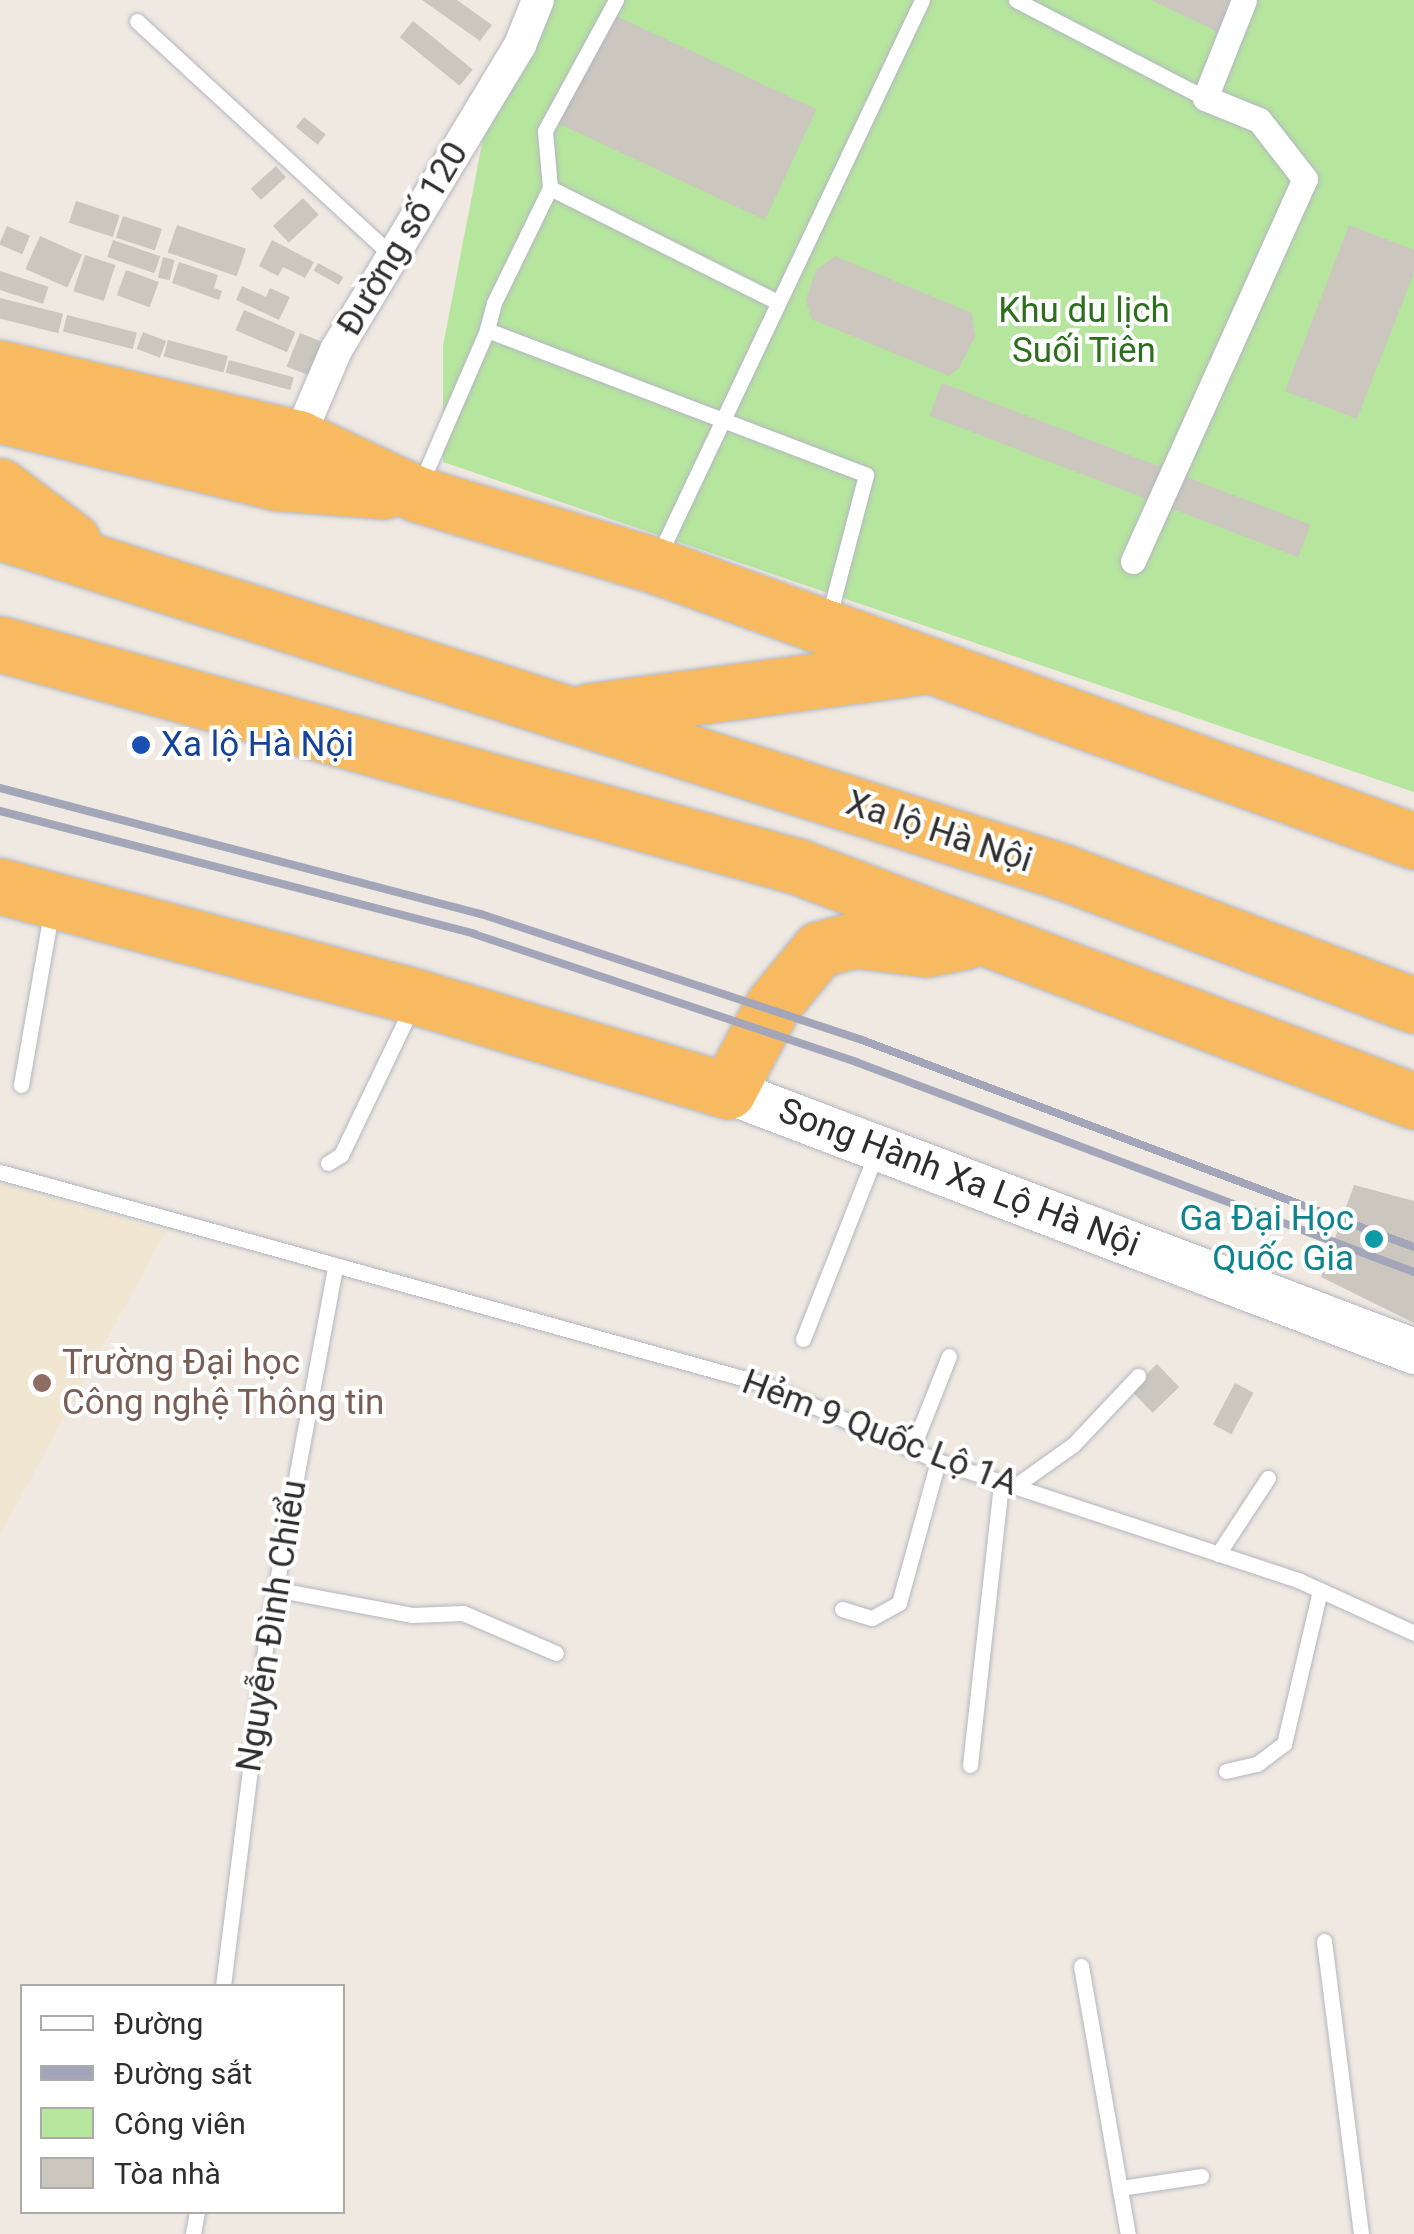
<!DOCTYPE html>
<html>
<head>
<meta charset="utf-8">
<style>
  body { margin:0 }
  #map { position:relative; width:1414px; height:2234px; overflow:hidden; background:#efe9e1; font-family:Roboto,sans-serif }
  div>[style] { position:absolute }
  .education>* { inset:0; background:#f0e6d1 }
  .green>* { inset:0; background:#b6e59e }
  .building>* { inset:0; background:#cbc7bf; transform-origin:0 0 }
  .roads { filter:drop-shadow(0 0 2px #b4b7c1) drop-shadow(0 0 2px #b4b7c1) }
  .service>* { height:15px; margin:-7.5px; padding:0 7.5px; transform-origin:7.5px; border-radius:7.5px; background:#fff }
  .pedestrian>* { height:25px; margin:-12.5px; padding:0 12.5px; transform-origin:12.5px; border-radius:12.5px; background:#fff }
  .minor>* { height:32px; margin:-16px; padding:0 16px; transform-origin:16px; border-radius:16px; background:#fff }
  .secondary>* { height:45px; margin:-22.5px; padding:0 22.5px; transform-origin:22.5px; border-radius:22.5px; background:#fff }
  .trunk>* { height:55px; margin:-27.5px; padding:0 27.5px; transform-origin:27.5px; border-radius:27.5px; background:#f8ba60 }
  .rail>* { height:8px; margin:-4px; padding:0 4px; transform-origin:4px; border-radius:4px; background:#a3a6b8 }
  .dots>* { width:28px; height:28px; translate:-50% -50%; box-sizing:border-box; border:5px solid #fff; border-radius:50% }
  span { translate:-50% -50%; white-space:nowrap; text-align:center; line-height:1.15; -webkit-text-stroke:8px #fff; paint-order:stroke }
  .street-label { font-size:35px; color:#2e2e2e }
  .park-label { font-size:35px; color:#2c6e1b }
  .transit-label { font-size:35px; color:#164399 }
  .left { translate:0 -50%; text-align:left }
  .culture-label { font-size:35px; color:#0d838f }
  .right { translate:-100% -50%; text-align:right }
  .education-label { font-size:35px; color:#785e54 }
  .legend { position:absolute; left:20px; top:1984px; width:325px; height:230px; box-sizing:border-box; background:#fff; border:2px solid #ababab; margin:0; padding:12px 18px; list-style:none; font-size:30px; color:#2e2e2e }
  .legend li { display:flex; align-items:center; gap:20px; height:50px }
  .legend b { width:50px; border:2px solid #ababab }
</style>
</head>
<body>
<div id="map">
  <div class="education">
    <div style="clip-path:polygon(0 1183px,166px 1231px,0 1535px)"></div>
  </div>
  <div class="green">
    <div style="clip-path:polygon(530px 0,1414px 0,1414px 792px,443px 462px,443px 346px,491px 97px)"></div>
  </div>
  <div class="building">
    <div style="clip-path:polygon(422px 0,457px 0,492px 25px,480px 41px)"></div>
    <div style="clip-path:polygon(1151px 0,1230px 0,1218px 32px)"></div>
    <div style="left:610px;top:13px;width:228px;height:122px;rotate:25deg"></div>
    <div style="left:413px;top:21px;width:77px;height:21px;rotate:39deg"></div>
    <div style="left:304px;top:117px;width:28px;height:13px;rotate:39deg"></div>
    <div style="left:276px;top:166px;width:15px;height:34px;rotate:48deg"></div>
    <div style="left:303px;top:198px;width:23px;height:41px;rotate:47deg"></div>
    <div style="left:76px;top:201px;width:46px;height:23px;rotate:18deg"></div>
    <div style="left:123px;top:216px;width:41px;height:23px;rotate:18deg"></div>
    <div style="left:177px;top:225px;width:73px;height:29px;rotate:19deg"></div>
    <div style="clip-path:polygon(1349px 225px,1414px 250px,1414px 273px,1357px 419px,1285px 391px)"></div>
    <div style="left:7px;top:226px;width:25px;height:20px;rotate:23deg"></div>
    <div style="left:40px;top:236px;width:46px;height:36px;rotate:24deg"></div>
    <div style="left:113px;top:240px;width:50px;height:18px;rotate:19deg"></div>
    <div style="clip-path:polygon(272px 240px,314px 262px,305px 278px,283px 267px,278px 276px,259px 266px)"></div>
    <div style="left:85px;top:255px;width:32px;height:38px;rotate:18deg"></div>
    <div style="clip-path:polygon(835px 256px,972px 313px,975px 337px,959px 368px,949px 376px,811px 319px,806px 300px,816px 270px)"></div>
    <div style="left:163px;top:257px;width:12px;height:21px;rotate:14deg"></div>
    <div style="clip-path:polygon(179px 262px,218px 275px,214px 288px,222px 291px,219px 300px,172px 283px)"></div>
    <div style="left:318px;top:263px;width:29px;height:9px;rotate:29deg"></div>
    <div style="left:126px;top:270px;width:35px;height:27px;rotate:20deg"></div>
    <div style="left:0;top:271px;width:51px;height:18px;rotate:18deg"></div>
    <div style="clip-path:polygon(242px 286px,266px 297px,270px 288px,290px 297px,279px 320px,236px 300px)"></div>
    <div style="left:0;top:298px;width:65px;height:20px;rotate:14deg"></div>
    <div style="left:244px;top:310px;width:56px;height:22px;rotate:23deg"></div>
    <div style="left:67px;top:315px;width:72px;height:17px;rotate:14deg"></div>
    <div style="left:143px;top:332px;width:25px;height:18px;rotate:21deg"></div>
    <div style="left:300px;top:333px;width:24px;height:36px;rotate:22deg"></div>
    <div style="left:168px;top:340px;width:62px;height:17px;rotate:15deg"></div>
    <div style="left:229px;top:360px;width:67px;height:13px;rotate:15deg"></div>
    <div style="left:942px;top:383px;width:395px;height:35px;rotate:21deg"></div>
    <div style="clip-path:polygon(1354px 1185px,1414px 1201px,1414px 1323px,1321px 1277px)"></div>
    <div style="left:1157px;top:1364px;width:32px;height:37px;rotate:46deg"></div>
    <div style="left:1235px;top:1383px;width:21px;height:47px;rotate:28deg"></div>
  </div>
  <div class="roads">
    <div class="service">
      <div style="left:616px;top:0;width:149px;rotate:118.5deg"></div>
      <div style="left:545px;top:131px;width:57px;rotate:85deg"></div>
      <div style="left:550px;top:188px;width:128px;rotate:116deg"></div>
      <div style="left:494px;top:303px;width:28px;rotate:105deg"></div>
      <div style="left:487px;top:330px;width:406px;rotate:20.9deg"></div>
      <div style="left:866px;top:475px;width:150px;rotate:104.7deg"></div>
      <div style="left:1016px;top:0;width:213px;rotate:27.4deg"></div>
      <div style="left:137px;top:21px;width:348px;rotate:42.6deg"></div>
      <div style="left:550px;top:188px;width:255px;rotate:26.6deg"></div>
      <div style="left:420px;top:485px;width:169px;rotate:-66.6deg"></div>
      <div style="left:658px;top:557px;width:616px;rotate:-64.64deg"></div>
      <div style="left:21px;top:1085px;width:181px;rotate:-80.1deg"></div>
      <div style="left:328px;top:1163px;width:15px;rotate:-32deg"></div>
      <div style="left:341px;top:1155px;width:166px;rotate:-64.4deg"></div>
      <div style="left:0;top:1172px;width:793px;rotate:15.51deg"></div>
      <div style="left:764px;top:1384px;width:190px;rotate:23.9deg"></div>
      <div style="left:938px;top:1461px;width:381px;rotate:18.3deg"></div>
      <div style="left:1300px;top:1581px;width:125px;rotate:24.5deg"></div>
      <div style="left:803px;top:1339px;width:202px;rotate:-68.5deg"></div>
      <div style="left:912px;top:1449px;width:100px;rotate:-68.3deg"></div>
      <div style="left:1015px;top:1486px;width:71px;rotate:-35.3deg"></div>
      <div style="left:1073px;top:1445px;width:95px;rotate:-46.7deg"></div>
      <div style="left:1218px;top:1554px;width:91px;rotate:-56.7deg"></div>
      <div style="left:274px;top:1589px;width:140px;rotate:10.7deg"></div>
      <div style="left:412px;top:1615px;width:51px;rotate:-2.2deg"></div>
      <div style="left:463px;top:1613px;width:101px;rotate:23.3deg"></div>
      <div style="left:842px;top:1609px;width:31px;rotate:17deg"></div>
      <div style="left:872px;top:1618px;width:31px;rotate:-29deg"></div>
      <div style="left:899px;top:1603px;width:147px;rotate:-74.6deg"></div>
      <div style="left:970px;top:1765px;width:285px;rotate:-83.7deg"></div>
      <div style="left:1226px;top:1771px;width:32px;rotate:-13deg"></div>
      <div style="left:1257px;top:1764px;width:34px;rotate:-37deg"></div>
      <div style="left:1284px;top:1744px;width:158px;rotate:-76.8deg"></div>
      <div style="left:1324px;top:1941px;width:295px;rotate:82.8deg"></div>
      <div style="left:1081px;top:1966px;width:272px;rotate:80.1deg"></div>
      <div style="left:223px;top:1986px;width:349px;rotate:-82.9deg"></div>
      <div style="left:266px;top:1640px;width:378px;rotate:-79.5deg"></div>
      <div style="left:1120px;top:2188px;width:82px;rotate:-8.4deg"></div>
      <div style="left:193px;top:2234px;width:22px;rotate:-80deg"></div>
    </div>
    <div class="pedestrian">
      <div style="left:1133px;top:561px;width:419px;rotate:-65.8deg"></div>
      <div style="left:1305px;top:179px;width:75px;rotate:-127.9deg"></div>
      <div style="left:1259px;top:120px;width:58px;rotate:-157.8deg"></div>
      <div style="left:1205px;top:98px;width:105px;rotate:-68.3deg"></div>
    </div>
    <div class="minor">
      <div style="left:293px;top:451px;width:110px;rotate:-66.9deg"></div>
      <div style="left:336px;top:350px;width:356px;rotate:-58.9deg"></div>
      <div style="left:520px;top:45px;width:48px;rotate:-68.2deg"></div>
    </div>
    <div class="secondary">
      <div style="left:728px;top:1091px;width:734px;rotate:20.76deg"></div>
    </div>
    <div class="trunk">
      <div style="left:0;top:368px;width:306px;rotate:13.2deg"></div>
      <div style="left:298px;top:438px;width:132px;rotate:25.2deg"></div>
      <div style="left:417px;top:494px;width:247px;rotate:16.7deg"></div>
      <div style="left:654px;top:565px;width:809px;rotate:19.96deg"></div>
      <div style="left:0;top:415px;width:287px;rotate:13.7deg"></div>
      <div style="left:279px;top:483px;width:105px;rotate:4.4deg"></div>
      <div style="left:0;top:486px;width:91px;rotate:37deg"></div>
      <div style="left:0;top:532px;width:1116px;rotate:17.74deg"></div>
      <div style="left:1063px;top:872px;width:375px;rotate:20.8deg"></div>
      <div style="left:0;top:644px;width:830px;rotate:15.59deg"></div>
      <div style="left:799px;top:867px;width:658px;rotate:20.83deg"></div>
      <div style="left:589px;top:711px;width:334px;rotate:-7.6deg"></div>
      <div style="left:0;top:886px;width:432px;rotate:14.9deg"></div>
      <div style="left:417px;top:997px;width:325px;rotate:16.8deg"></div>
      <div style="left:728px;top:1091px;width:97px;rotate:-62.4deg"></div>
      <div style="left:773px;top:1005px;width:72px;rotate:-50.6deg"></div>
      <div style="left:819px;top:949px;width:37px;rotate:-14deg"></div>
      <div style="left:855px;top:940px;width:72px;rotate:7.2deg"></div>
      <div style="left:926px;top:949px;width:41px;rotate:-11.3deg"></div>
    </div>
  </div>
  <div class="rail">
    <div style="left:0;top:788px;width:497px;rotate:14.7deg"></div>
    <div style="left:481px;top:914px;width:401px;rotate:18.3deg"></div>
    <div style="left:862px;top:1040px;width:590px;rotate:20.56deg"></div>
    <div style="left:0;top:811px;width:490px;rotate:14.5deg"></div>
    <div style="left:474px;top:934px;width:403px;rotate:18.5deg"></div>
    <div style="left:856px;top:1062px;width:596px;rotate:20.62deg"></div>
  </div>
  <div class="dots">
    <div style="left:141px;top:745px;background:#1a4fb4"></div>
    <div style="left:1374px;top:1239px;background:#0f9aa8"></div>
    <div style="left:42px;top:1383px;background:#8d6e63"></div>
  </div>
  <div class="street-label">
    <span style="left:403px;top:239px;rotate:-59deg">Đường số 120</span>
    <span style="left:939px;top:832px;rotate:18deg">Xa lộ Hà Nội</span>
    <span style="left:959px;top:1178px;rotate:21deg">Song Hành Xa Lộ Hà Nội</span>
    <span style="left:880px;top:1433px;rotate:21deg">Hẻm 9 Quốc Lộ 1A</span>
    <span style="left:272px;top:1626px;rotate:-81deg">Nguyễn Đình Chiểu</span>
  </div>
  <div class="park-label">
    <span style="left:1084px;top:331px">Khu du lịch<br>Suối Tiên</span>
  </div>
  <div class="transit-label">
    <span class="left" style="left:161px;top:745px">Xa lộ Hà Nội</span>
  </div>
  <div class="culture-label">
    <span class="right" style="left:1354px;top:1239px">Ga Đại Học<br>Quốc Gia</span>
  </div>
  <div class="education-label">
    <span class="left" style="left:62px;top:1383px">Trường Đại học<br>Công nghệ Thông tin</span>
  </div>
  <ul class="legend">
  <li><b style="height:12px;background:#fff"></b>Đường</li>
  <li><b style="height:12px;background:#a3a6b8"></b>Đường sắt</li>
  <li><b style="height:28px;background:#b6e59e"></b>Công viên</li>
  <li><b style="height:28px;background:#cbc7bf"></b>Tòa nhà</li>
  </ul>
</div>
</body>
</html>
